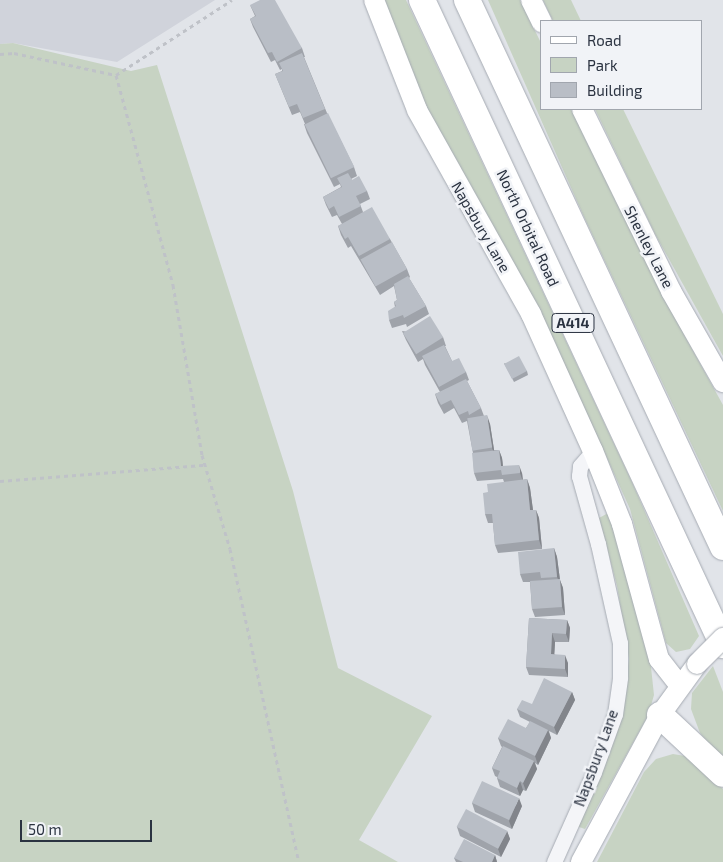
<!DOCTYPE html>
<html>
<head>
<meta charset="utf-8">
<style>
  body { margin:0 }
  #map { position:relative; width:723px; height:862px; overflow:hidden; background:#e1e4e9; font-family:"Exo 2",sans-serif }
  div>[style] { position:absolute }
  .built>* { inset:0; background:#d0d3db }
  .green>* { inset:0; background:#c7d3c3 }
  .path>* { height:3px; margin-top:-1.5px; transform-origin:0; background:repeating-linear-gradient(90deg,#bfc2c8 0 4px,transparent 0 8px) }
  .roads { filter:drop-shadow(0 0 1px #a6abb3) drop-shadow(0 0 1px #a6abb3) }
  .street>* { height:15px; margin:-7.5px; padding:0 7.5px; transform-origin:7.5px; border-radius:7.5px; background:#f4f5f8 }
  .secondary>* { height:20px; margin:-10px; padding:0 10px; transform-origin:10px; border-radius:10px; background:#fff }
  .highway>* { height:26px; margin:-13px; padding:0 13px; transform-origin:13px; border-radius:13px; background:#fff }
  .bridges { filter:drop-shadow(0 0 1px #a6abb3) drop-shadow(0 0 1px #a6abb3) }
  .secondary-bridge>* { height:20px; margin:-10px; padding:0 10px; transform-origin:10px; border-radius:10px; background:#fff }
  .wall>* { inset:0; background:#9fa3aa }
  .shaded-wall>* { inset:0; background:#82858b }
  .building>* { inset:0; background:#b9bec6; transform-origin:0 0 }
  span { translate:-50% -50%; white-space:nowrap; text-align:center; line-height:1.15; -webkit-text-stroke:5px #f1f3f7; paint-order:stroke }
  .shield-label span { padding:1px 4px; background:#f1f3f7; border:1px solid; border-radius:4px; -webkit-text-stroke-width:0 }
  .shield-label { font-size:14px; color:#2a3240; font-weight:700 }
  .street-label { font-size:15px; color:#2a3240 }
  .legend { position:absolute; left:540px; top:20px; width:162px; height:90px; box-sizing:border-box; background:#f1f3f7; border:1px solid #a1a6ae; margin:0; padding:6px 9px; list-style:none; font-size:15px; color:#2a3240 }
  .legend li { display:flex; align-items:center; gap:10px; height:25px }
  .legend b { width:25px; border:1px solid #a1a6ae }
  .scale { position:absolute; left:20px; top:820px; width:132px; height:22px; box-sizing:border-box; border:2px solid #2a3240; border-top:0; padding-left:6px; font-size:15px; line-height:18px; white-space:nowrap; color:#2a3240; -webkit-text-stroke:4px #f1f3f7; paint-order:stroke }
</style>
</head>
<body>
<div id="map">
  <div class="built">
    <div style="clip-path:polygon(0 0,215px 0,117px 62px,13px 43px,0 44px)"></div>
  </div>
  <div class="green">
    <div style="clip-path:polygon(381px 0,406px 0,632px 482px,699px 636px,690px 649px,676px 652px,666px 643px,630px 509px,568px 372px,412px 80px)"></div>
    <div style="clip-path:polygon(488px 0,520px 0,542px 45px,542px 109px,571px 109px,686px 338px,723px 405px,723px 511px,584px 217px)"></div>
    <div style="clip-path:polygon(543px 0,571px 0,581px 21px,553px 21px)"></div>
    <div style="clip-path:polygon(13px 43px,131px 71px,157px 65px,293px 491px,338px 668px,432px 716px,359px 840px,398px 862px,0 862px,0 44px)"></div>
    <div style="clip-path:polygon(595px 109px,623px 109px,723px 314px,723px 356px,655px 234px)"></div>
    <div style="clip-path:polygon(610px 512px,650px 658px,654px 695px,648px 716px,585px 829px,576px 826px,606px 762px,622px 712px,629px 659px,617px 586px,599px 518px)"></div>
    <div style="clip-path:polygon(713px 666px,723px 692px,723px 762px,700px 733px,691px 709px,692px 693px)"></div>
    <div style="clip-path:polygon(673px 754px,691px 757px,723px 789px,723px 862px,597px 862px,644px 772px,656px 759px)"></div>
  </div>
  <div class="path">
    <div style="left:0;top:54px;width:14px;rotate:-4deg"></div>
    <div style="left:14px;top:53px;width:104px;rotate:12.2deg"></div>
    <div style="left:116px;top:75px;width:138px;rotate:-32.9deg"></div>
    <div style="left:116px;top:75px;width:218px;rotate:74.8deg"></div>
    <div style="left:173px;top:285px;width:172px;rotate:80.3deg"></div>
    <div style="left:202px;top:455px;width:98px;rotate:73.4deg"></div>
    <div style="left:230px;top:549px;width:321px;rotate:77.6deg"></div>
    <div style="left:0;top:481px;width:206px;rotate:-4.5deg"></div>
  </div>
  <div class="roads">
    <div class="street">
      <div style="left:554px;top:862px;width:98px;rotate:-66deg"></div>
      <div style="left:594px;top:772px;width:62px;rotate:-70.1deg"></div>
      <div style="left:615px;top:714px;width:37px;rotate:-82deg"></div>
      <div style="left:620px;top:677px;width:34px;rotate:-90deg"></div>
      <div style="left:620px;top:643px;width:101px;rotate:-102.5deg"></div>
      <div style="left:598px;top:544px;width:71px;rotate:-105.6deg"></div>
      <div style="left:579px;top:476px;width:10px;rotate:-84deg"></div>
      <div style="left:580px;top:466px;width:20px;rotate:-49deg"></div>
    </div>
    <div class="secondary">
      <div style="left:374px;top:0;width:118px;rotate:68.6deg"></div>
      <div style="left:417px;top:110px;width:234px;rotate:60.8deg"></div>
      <div style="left:531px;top:314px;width:150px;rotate:65.7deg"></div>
      <div style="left:593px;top:451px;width:79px;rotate:68.3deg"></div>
      <div style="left:622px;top:524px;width:140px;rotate:74.7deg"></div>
      <div style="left:659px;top:659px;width:34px;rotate:52deg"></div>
      <div style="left:531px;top:0;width:25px;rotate:64deg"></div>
      <div style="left:582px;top:109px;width:203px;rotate:63.9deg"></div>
      <div style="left:671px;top:291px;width:105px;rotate:60.3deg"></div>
      <div style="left:581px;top:862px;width:167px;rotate:-61.7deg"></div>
      <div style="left:660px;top:715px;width:63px;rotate:-54deg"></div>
    </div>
    <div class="highway">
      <div style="left:422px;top:0;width:712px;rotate:64.98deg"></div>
      <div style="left:467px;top:0;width:604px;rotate:64.92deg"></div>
      <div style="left:660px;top:715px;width:86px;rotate:43.1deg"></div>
    </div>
  </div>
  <div class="bridges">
    <div class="secondary-bridge">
      <div style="left:697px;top:664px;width:37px;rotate:-45deg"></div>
    </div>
  </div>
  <div class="wall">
    <div style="clip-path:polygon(250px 5px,302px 48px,305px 57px,304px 57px,327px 113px,354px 167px,357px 176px,351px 179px,352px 180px,367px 191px,370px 199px,360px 204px,363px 212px,390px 239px,407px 269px,410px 277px,409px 278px,426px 306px,429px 314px,407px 327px,406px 324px,392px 328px,389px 320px,395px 307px,394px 302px,397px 300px,394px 286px,380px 295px,351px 246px,348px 248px,341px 235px,338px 226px,342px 224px,337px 215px,332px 217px,326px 205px,323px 197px,341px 187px,340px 184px,334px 187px,307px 133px,304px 124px,305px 124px,300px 112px,292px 115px,275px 74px,282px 71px,282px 69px,280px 70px,275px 60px,271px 62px,253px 27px,250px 19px,255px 16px)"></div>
    <div style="clip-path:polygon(402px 331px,443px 337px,446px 346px,445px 346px,452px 361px,466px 372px,469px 380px,467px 381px,481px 408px,484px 416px,490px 424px,494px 450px,499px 450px,502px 458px,503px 466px,522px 473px,523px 480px,527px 479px,530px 488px,533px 510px,536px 510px,539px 518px,542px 549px,498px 553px,495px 545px,493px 523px,488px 523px,485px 514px,488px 492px,504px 482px,503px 479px,477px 481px,474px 473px,473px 453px,467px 421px,462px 423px,454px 408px,444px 414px,438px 403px,435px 394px,440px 392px,425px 365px,423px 359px,418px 362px,406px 340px)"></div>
    <div style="clip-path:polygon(504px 363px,527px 371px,528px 375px,514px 382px)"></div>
    <div style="clip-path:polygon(554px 548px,557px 557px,560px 580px,563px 588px,565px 615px,535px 617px,532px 609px,530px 582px,523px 582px,520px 574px)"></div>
    <div style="clip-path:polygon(529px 618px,567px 620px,570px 628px,569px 642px,555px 642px,554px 654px,568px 663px,568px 677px,529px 675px,526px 667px)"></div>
    <div style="clip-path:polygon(572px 692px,575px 700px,557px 735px,549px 731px,551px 738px,538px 765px,535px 763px,537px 769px,526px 791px,523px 790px,520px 796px,500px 787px,497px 778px,497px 777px,495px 776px,492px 768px,502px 747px,501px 746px,498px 738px,526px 728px,530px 722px,520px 717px,517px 709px)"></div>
    <div style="clip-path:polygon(472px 803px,522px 806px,512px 829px,475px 812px)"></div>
    <div style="clip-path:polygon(457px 827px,507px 831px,510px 839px,501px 857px,460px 836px)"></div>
    <div style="clip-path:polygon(495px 855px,497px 862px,456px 862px,454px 858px)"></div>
  </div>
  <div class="shaded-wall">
    <div style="clip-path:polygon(487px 415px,490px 424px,495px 456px,492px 448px)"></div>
    <div style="clip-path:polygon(499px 450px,502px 458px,504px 475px,501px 466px)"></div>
    <div style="clip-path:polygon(519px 465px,522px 473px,523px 482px,520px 473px)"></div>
    <div style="clip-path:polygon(527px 479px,530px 488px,534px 518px,530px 510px)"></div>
    <div style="clip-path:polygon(536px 510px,539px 518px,542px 549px,539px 540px)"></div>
    <div style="clip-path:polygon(554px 548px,557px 557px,560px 580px,563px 588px,565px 615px,562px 607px,560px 584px,557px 577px)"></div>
    <div style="clip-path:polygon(567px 620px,570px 628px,569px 642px,566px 634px)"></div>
    <div style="clip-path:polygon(552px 633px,555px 642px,554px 662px,551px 654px)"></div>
    <div style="clip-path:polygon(565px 655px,568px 663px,568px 677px,565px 669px)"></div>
    <div style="clip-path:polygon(572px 692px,575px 700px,557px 735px,554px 727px)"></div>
    <div style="clip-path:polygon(548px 730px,551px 738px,538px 765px,535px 756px)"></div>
    <div style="clip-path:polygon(534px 761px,537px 769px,526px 791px,523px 783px)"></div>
    <div style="clip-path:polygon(520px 781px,523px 790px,520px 796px,517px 788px)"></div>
    <div style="clip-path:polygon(519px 798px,522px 806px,512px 829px,509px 821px)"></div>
    <div style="clip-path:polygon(507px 831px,510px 839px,501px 857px,498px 849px)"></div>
    <div style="clip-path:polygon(495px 855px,497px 862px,492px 862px)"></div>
  </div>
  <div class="building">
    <div style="clip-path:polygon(260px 0,275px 0,302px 48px,277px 62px,272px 52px,268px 53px,250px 19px,256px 16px,250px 5px)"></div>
    <div style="clip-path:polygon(302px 53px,325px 109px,303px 118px,297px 104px,289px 107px,275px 74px,283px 71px,279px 63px)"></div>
    <div style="left:328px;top:113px;width:60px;height:26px;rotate:64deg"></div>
    <div style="clip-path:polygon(348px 173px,352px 180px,359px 176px,367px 191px,356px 196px,361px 206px,339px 217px,334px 206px,329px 209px,323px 197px,342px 187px,337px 178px)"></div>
    <div style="clip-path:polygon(372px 207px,390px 239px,359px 256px,348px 237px,345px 239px,338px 226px)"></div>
    <div style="left:392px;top:242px;width:31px;height:36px;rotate:61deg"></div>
    <div style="clip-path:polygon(408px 276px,426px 306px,404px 318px,403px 315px,389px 320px,388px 311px,396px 306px,394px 302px,397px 300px,394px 284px)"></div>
    <div style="left:430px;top:316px;width:25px;height:32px;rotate:58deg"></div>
    <div style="clip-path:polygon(444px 345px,452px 361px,459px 358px,466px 372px,439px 387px,422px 356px)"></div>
    <div style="left:519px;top:356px;width:17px;height:17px;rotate:62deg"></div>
    <div style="clip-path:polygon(466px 379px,481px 408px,469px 415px,468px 411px,459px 415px,451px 400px,441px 405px,435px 394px)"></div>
    <div style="left:487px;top:415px;width:33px;height:20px;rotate:81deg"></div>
    <div style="clip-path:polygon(499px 450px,501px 466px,519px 465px,520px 473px,502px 475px,501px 470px,474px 473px,472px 453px)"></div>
    <div style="clip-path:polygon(527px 479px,530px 510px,536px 510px,539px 540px,495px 545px,492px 514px,485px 514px,483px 493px,488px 492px,487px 484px)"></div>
    <div style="clip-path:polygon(554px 548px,557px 577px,541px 578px,540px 572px,520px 574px,518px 552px)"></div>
    <div style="left:560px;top:579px;width:28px;height:30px;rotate:86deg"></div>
    <div style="clip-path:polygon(529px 618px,567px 620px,566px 634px,552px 633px,551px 654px,565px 655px,565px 669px,526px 667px)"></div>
    <div style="clip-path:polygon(544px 678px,572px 692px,554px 727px,517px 709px,522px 700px,532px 704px)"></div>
    <div style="clip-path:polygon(508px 719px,526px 728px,530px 721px,548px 730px,535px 756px,498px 738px)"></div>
    <div style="clip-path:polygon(503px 746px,534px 761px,523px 783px,520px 781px,517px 788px,497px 778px,500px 771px,492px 768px)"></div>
    <div style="left:482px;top:781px;width:41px;height:24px;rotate:25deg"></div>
    <div style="left:466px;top:809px;width:47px;height:20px;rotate:28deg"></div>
    <div style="clip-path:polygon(464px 839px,495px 855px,492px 862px,463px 862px,454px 858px)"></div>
  </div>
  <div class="shield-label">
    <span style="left:573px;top:323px">A414</span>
  </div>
  <div class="street-label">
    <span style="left:481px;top:227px;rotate:60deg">Napsbury Lane</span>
    <span style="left:528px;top:228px;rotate:65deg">North Orbital Road</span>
    <span style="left:649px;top:247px;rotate:63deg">Shenley Lane</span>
    <span style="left:596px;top:758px;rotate:-70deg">Napsbury Lane</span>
  </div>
  <ul class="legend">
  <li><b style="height:6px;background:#fff"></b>Road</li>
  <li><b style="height:14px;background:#c7d3c3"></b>Park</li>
  <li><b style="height:14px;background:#b9bec6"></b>Building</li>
  </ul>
  <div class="scale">50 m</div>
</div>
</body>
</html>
